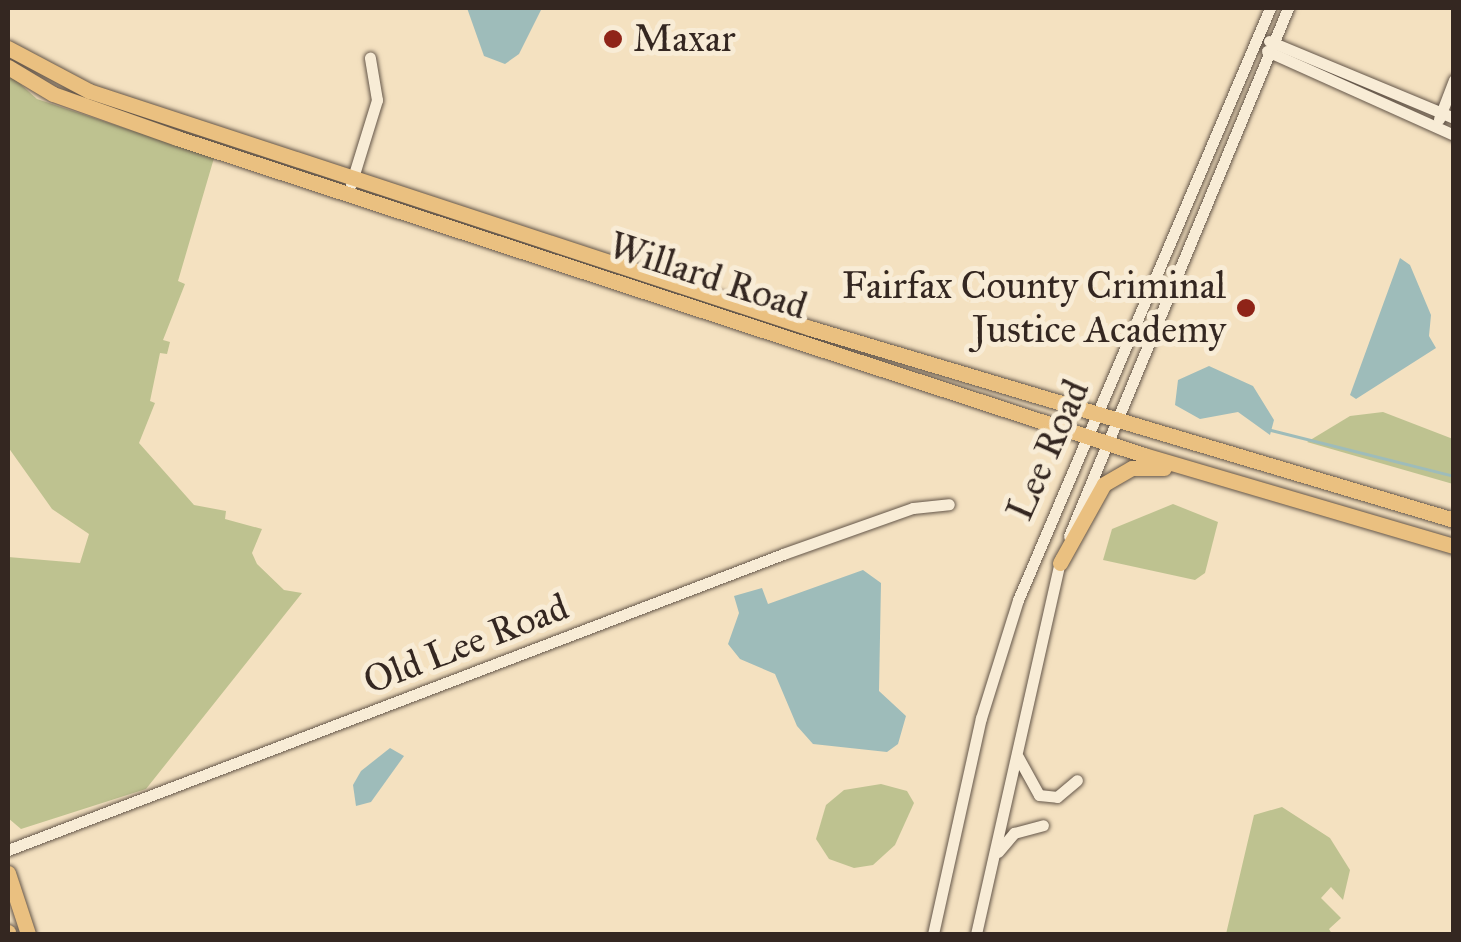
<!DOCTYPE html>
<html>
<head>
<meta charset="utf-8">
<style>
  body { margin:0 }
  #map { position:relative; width:1461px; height:942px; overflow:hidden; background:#f4e1c0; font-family:"IM FELL Great Primer",serif }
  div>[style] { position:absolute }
  .green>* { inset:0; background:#bec290 }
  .water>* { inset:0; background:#9ebcba }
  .stream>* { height:2.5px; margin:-1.25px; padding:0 1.25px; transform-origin:1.25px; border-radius:1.25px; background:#9ebcba }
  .roads { filter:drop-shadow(0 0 2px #645649) drop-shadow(0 0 2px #645649) }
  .minor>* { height:11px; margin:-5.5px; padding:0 5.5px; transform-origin:5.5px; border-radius:5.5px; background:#f8ecd6 }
  .major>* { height:15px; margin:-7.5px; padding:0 7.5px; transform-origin:7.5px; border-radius:7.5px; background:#eac080 }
  .dots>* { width:28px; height:28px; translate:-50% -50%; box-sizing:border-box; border:5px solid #f8ecd6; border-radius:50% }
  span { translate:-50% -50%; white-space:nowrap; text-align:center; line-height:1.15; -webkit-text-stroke:10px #f8ecd6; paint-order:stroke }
  .poi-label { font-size:38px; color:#342721 }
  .left { translate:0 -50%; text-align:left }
  .right { translate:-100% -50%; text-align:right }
  .street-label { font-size:38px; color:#342721 }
  .frame { position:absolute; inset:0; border:10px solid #342721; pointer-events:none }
</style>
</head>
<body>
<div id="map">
  <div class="green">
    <div style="clip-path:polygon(8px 73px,37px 99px,214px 158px,178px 281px,185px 284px,163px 340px,170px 342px,167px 354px,160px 353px,150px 401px,155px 403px,139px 443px,194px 505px,226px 511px,225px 519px,262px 529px,252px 553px,257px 564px,284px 590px,302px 593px,146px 789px,21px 829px,8px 818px,8px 557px,80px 563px,89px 534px,52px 509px,8px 447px)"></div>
    <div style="clip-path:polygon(1383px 412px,1453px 439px,1453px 484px,1307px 442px,1350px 416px)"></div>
    <div style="clip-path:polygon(1173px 504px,1218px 522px,1205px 573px,1195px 580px,1103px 560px,1112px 529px)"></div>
    <div style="clip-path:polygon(881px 784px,907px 791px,914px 803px,895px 845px,873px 865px,854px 868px,829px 859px,816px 839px,826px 805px,844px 790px)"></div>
    <div style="clip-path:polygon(1282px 807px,1330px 838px,1350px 870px,1343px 900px,1331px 887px,1321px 898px,1341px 918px,1329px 929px,1332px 934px,1226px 934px,1254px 815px)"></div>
  </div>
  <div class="water">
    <div style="clip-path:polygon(467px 8px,542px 8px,519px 54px,505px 64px,484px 56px)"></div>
    <div style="clip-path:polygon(1400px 258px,1410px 265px,1431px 315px,1429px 336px,1436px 348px,1356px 399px,1350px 395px)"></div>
    <div style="clip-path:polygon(1209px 366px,1253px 386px,1274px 420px,1270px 435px,1238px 412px,1200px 419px,1175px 405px,1178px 380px)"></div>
    <div style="clip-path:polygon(863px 570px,881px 583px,879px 691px,906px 716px,898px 744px,887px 752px,813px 744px,797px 726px,775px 674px,740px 659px,728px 644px,739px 613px,734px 596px,762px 588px,768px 604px)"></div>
    <div style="clip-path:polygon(390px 748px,404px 756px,371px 802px,356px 806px,353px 785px,361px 771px)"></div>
  </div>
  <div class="stream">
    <div style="left:1271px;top:430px;width:189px;rotate:14.1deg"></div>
  </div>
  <div class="roads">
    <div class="minor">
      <div style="left:1269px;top:41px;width:200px;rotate:22.6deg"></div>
      <div style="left:1267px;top:51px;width:205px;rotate:24.2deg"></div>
      <div style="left:1439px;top:119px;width:42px;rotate:-69deg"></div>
      <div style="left:351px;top:184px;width:88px;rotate:-72.8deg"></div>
      <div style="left:377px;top:100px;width:43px;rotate:-99.5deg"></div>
      <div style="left:1069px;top:536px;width:572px;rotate:-67.47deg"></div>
      <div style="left:1018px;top:757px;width:43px;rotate:61.1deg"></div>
      <div style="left:1039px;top:795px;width:18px;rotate:6deg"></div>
      <div style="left:1057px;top:797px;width:26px;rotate:-40deg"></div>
      <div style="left:8px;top:850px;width:830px;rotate:-20.9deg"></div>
      <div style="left:783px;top:554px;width:138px;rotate:-19.5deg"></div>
      <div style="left:913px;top:508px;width:36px;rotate:-6deg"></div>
      <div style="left:998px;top:852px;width:25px;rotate:-50deg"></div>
      <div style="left:1014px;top:833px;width:30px;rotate:-15deg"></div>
      <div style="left:933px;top:934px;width:221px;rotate:-77.5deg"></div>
      <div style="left:981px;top:718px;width:124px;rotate:-72.6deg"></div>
      <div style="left:1018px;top:600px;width:643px;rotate:-66.94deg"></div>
      <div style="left:976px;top:934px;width:385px;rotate:-77.3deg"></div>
    </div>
    <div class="major">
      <div style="left:8px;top:48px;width:92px;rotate:28deg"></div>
      <div style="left:89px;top:91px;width:759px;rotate:18.2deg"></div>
      <div style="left:810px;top:328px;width:672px;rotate:16.6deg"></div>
      <div style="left:8px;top:67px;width:52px;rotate:31deg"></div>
      <div style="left:53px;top:94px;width:132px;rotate:19.5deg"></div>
      <div style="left:177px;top:138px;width:1018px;rotate:18.15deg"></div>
      <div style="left:1144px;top:455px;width:323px;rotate:16.4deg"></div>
      <div style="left:1060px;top:563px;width:90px;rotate:-60.9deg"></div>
      <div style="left:1104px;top:484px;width:32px;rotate:-30deg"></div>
      <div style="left:1132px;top:468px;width:32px"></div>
      <div style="left:8px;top:873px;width:64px;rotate:71.8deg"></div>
      <div style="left:8px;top:932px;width:2px;rotate:90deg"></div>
    </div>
  </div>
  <div class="dots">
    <div style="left:613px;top:39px;background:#8f2418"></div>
    <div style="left:1246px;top:308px;background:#8f2418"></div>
  </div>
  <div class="poi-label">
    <span class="left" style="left:633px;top:39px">Maxar</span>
    <span class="right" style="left:1226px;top:308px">Fairfax County Criminal<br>Justice Academy</span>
  </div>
  <div class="street-label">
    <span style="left:708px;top:276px;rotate:18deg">Willard Road</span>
    <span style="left:1048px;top:450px;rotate:-66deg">Lee Road</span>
    <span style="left:466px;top:644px;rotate:-21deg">Old Lee Road</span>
  </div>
  <div class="frame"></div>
</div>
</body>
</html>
